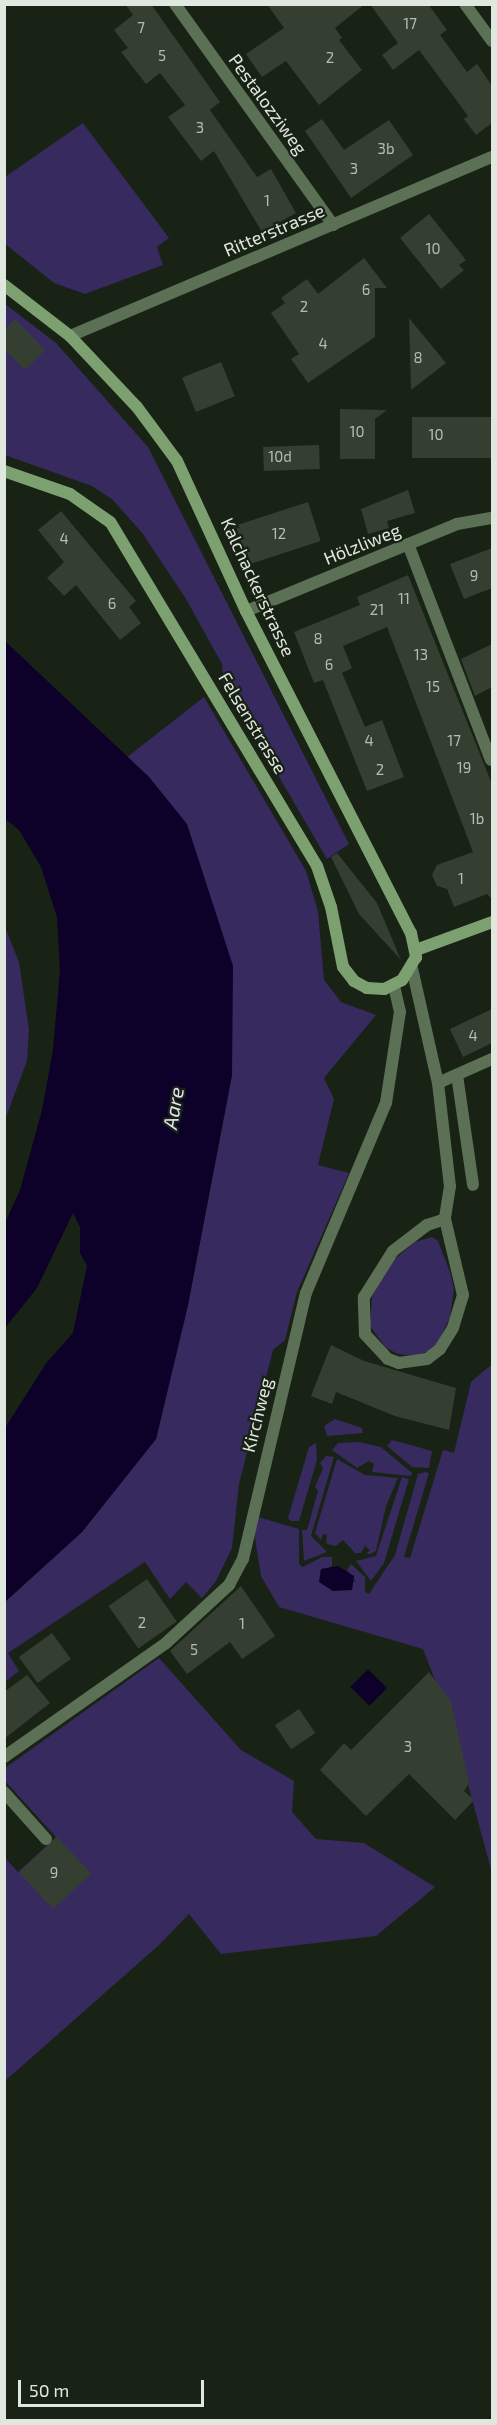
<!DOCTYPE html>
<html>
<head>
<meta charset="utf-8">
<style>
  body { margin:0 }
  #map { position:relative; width:497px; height:2425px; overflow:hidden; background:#182215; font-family:"Exo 2",sans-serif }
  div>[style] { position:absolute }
  .green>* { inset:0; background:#372a5e }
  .water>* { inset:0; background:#0d0029; transform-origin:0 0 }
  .building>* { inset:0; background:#353f31; transform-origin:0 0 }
  .lane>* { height:12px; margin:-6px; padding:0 6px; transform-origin:6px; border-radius:6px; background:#5b7054 }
  .street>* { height:12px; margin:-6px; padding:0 6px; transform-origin:6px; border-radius:6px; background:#5b7054 }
  .secondary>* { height:12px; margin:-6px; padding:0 6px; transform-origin:6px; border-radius:6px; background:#7da071 }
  span { translate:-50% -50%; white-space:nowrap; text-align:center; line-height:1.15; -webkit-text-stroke:4.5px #182215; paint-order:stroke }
  .number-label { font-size:15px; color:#b5bdb3 }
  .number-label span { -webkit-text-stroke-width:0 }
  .street-label { font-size:18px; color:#e0e7de }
  .water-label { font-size:20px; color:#e4e1f6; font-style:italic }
  .frame { position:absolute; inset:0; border:6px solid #e0e7de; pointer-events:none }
  .scale { position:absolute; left:18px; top:2380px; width:186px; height:27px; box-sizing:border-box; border:3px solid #e0e7de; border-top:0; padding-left:8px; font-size:18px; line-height:21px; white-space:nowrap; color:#e0e7de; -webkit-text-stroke:4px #182215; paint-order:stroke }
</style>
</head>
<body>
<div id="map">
  <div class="green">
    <div style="clip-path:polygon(83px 123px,169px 238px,157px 247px,163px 265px,85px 294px,54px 283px,4px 243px,5px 177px)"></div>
    <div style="clip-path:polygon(4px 303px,56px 343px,148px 447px,349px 844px,327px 859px,223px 681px,222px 664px,186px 599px,143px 534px,113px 500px,92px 486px,5px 455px)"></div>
    <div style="clip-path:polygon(204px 697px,306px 871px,318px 911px,324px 980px,341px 1002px,376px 1015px,324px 1078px,334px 1099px,318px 1165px,349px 1173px,297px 1292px,285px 1340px,273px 1350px,239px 1484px,232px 1548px,216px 1581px,202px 1598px,186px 1582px,170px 1599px,145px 1562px,8px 1653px,19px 1671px,5px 1682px,4px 1602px,82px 1532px,156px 1439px,188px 1305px,232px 1075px,149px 777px,126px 758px)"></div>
    <div style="clip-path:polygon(5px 927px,19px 962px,29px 1030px,27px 1061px,5px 1120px)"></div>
    <div style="clip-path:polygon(432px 1237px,438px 1241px,450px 1272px,454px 1289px,450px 1317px,438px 1343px,428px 1351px,416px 1356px,398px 1354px,386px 1348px,370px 1326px,372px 1296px,390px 1263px,415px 1242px)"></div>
    <div style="clip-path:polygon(492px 1364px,492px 1873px,451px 1722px,423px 1649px,279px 1607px,261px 1576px,254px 1532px,258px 1517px,299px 1529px,299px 1564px,303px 1567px,322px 1557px,332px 1557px,332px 1566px,319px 1572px,356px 1582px,347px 1570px,351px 1564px,365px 1577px,365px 1592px,369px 1594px,395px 1555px,418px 1474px,425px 1472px,429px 1473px,404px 1557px,410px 1558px,443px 1450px,454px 1453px,471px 1382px)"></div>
    <div style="clip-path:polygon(335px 1419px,362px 1428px,363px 1433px,327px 1436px,324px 1426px)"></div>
    <div style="clip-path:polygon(392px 1440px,432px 1451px,429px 1468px,412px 1467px,387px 1446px)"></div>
    <div style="clip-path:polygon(359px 1442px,381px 1447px,412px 1473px,411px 1476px,372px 1472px,374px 1464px,369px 1461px,357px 1468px,332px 1450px,338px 1443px)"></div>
    <div style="clip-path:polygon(316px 1443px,317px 1460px,299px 1521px,291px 1521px,288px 1518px,309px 1447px)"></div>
    <div style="clip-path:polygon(326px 1456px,334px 1457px,311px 1536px,327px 1552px,304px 1561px,302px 1530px,307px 1530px,318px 1491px,315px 1487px,323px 1468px,320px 1463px)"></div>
    <div style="clip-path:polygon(337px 1459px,365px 1475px,398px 1478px,386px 1506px,376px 1551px,370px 1554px,366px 1554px,370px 1550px,365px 1546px,361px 1553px,355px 1553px,343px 1540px,336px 1546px,330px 1545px,326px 1543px,327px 1535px,323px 1534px,321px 1540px,315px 1533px)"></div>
    <div style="clip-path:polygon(402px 1477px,409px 1479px,384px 1563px,371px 1581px,356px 1561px,376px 1556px)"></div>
    <div style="clip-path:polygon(159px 1658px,241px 1750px,294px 1781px,292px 1812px,316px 1839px,364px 1843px,435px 1887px,376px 1936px,221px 1954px,189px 1914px,159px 1945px,5px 2081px,4px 1857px,18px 1872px,56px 1837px,5px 1781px,5px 1768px)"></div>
  </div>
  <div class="water">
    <div style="clip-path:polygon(5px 641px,149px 777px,187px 824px,233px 966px,232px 1075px,188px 1305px,156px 1439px,82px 1532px,5px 1602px,5px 1428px,47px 1362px,73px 1333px,87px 1266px,80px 1253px,80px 1227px,73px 1213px,37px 1288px,5px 1328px,5px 1223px,20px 1190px,42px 1110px,53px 1050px,60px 970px,57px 917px,41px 867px,19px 830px,5px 819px)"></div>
    <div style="clip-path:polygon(338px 1566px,354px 1576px,352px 1590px,333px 1591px,319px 1582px,321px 1569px)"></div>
    <div style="left:368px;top:1669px;width:27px;height:25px;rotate:45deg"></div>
  </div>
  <div class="building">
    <div style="clip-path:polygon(125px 4px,151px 4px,220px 102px,210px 110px,257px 177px,271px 169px,296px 213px,262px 232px,214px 151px,201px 161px,168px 117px,185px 105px,160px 73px,146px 84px,121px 52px,128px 48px,114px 30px,133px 15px)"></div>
    <div style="clip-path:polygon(267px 4px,365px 4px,335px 28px,342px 38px,339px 40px,362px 70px,319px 105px,286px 61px,262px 77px,246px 54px,284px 28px)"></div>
    <div style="clip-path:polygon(370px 4px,428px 4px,447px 30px,440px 35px,467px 72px,477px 64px,492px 86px,492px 123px,476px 135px,464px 119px,468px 116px,419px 50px,393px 70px,382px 55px,398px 43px)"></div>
    <div style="clip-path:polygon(322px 119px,344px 150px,389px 120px,413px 155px,351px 198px,305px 131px)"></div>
    <div style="clip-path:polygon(429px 214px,466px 260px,459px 265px,464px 270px,441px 289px,400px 238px)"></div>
    <div style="clip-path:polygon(364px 258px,387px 288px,375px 288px,375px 337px,308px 383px,291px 359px,299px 354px,271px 313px,285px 303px,281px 298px,307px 279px,318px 294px)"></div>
    <div style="clip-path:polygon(409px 318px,446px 363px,411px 390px)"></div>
    <div style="clip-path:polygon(15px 319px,45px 350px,25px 370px,4px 349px,4px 330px)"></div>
    <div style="left:221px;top:362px;width:37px;height:42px;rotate:68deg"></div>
    <div style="clip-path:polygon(340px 409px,387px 410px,375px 419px,375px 459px,340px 459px)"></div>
    <div style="left:492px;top:417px;width:41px;height:80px;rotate:90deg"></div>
    <div style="left:319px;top:445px;width:24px;height:56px;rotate:88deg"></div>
    <div style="clip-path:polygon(408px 490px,415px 513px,387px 521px,389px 528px,368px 534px,361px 509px)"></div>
    <div style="left:308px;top:502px;width:41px;height:76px;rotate:72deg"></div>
    <div style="clip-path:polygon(61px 511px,136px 601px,129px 607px,141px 623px,120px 640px,76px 585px,64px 596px,47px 578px,64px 562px,38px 530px)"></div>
    <div style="clip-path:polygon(492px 548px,492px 588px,464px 599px,450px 564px)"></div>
    <div style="clip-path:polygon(408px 575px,492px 784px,492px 899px,487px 894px,454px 907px,447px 889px,437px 886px,432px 875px,437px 865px,473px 852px,387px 627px,343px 646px,352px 668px,342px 673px,365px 727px,382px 720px,404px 777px,367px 791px,323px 680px,314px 683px,294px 632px,360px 605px,357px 597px)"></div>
    <div style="clip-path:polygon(492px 644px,492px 687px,475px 696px,461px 659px)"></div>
    <div style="clip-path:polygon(337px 853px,377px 903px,401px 960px,359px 914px,331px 857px)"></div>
    <div style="clip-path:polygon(492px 1009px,492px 1043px,463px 1057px,450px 1029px)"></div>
    <div style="clip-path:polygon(331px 1345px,364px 1361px,456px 1388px,449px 1430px,395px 1416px,336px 1392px,332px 1404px,311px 1396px)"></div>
    <div style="left:147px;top:1579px;width:52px;height:47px;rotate:55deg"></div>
    <div style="clip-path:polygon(241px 1586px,275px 1636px,242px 1659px,230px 1642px,187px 1674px,170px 1651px)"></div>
    <div style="left:52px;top:1633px;width:32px;height:41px;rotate:54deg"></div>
    <div style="clip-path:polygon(429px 1672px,451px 1702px,469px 1783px,464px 1791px,474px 1800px,455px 1820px,409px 1774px,366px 1816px,320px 1770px,344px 1743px,351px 1750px)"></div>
    <div style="clip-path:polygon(27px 1675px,50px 1703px,4px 1739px,4px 1692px)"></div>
    <div style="left:299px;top:1709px;width:29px;height:29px;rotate:56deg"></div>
    <div style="left:57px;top:1837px;width:50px;height:52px;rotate:47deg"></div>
  </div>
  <div class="lane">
    <div style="left:408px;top:544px;width:231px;rotate:69deg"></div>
    <div style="left:412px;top:968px;width:118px;rotate:77.3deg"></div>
    <div style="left:438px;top:1083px;width:104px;rotate:83.4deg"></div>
    <div style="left:450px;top:1186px;width:33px;rotate:99deg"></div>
    <div style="left:445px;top:1219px;width:78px;rotate:76.7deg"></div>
    <div style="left:463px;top:1295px;width:34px;rotate:107deg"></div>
    <div style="left:453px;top:1328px;width:25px;rotate:122deg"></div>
    <div style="left:440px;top:1349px;width:16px;rotate:142deg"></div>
    <div style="left:427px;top:1359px;width:28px;rotate:172deg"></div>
    <div style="left:399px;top:1363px;width:12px;rotate:-160deg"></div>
    <div style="left:388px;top:1359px;width:34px;rotate:-133deg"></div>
    <div style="left:365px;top:1334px;width:37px;rotate:-92deg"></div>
    <div style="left:364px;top:1297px;width:54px;rotate:-57.8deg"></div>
    <div style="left:393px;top:1251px;width:43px;rotate:-37.4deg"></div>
    <div style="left:427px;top:1225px;width:19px;rotate:-18deg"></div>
    <div style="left:457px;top:1075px;width:111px;rotate:81.7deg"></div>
    <div style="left:438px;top:1083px;width:59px;rotate:-24deg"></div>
  </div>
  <div class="street">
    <div style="left:175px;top:4px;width:272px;rotate:54.4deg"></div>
    <div style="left:465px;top:4px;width:46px;rotate:53.9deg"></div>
    <div style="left:70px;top:336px;width:458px;rotate:-23deg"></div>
    <div style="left:246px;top:611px;width:228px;rotate:-22.4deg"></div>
    <div style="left:457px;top:524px;width:36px;rotate:-10deg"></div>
    <div style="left:4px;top:1757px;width:198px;rotate:-35.1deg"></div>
    <div style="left:166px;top:1643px;width:86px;rotate:-42.6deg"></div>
    <div style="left:229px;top:1585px;width:30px;rotate:-62deg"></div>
    <div style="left:243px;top:1559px;width:273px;rotate:-76.7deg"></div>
    <div style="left:306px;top:1293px;width:206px;rotate:-67.2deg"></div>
    <div style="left:386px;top:1103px;width:92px;rotate:-81.3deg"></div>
    <div style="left:400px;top:1012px;width:27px;rotate:-103deg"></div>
    <div style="left:4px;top:1792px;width:63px;rotate:48.2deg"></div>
  </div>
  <div class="secondary">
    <div style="left:4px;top:285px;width:83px;rotate:37.7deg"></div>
    <div style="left:70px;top:336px;width:98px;rotate:46.7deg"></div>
    <div style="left:137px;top:407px;width:67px;rotate:53.5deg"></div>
    <div style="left:177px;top:461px;width:165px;rotate:65.3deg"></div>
    <div style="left:246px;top:611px;width:362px;rotate:62.9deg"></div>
    <div style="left:411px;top:933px;width:25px;rotate:78deg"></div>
    <div style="left:416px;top:957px;width:27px;rotate:121deg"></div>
    <div style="left:402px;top:980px;width:20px;rotate:153deg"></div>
    <div style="left:384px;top:989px;width:17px;rotate:-177deg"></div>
    <div style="left:367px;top:988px;width:15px;rotate:-152deg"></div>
    <div style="left:354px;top:981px;width:18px;rotate:-128deg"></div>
    <div style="left:343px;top:967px;width:61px;rotate:-101.3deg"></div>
    <div style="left:331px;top:907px;width:43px;rotate:-108.9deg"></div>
    <div style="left:317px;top:866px;width:401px;rotate:-121deg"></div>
    <div style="left:110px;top:522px;width:49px;rotate:-145deg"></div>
    <div style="left:70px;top:494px;width:70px;rotate:-160.8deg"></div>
    <div style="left:416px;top:950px;width:81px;rotate:-20.2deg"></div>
  </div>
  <div class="number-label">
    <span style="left:410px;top:24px">17</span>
    <span style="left:141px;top:28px">7</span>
    <span style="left:162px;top:56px">5</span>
    <span style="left:330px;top:58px">2</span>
    <span style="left:200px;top:128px">3</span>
    <span style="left:386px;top:149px">3b</span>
    <span style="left:354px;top:169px">3</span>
    <span style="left:267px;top:201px">1</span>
    <span style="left:433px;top:249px">10</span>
    <span style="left:366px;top:290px">6</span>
    <span style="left:304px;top:307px">2</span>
    <span style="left:323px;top:344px">4</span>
    <span style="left:418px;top:358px">8</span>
    <span style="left:357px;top:432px">10</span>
    <span style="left:436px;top:435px">10</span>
    <span style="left:280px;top:457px">10d</span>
    <span style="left:279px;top:534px">12</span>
    <span style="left:64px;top:539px">4</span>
    <span style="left:474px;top:576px">9</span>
    <span style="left:404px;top:599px">11</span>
    <span style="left:112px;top:604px">6</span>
    <span style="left:377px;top:610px">21</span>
    <span style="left:318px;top:639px">8</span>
    <span style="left:421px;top:655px">13</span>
    <span style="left:329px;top:665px">6</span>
    <span style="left:433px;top:687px">15</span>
    <span style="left:369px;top:741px">4</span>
    <span style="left:454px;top:741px">17</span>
    <span style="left:464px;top:768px">19</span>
    <span style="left:380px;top:770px">2</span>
    <span style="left:477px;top:819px">1b</span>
    <span style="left:461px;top:879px">1</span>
    <span style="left:473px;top:1036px">4</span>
    <span style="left:142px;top:1623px">2</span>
    <span style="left:242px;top:1624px">1</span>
    <span style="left:194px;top:1650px">5</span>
    <span style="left:408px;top:1747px">3</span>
    <span style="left:54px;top:1873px">9</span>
  </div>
  <div class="street-label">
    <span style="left:268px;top:104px;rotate:54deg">Pestalozziweg</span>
    <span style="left:274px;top:230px;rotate:-23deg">Ritterstrasse</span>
    <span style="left:362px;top:544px;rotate:-22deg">Hölzliweg</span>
    <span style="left:258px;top:587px;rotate:65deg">Kalchackerstrasse</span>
    <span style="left:253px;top:723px;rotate:59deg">Felsenstrasse</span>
    <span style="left:257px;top:1415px;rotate:-76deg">Kirchweg</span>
  </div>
  <div class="water-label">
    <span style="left:173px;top:1108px;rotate:-80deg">Aare</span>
  </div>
  <div class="frame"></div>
  <div class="scale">50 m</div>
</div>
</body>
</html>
